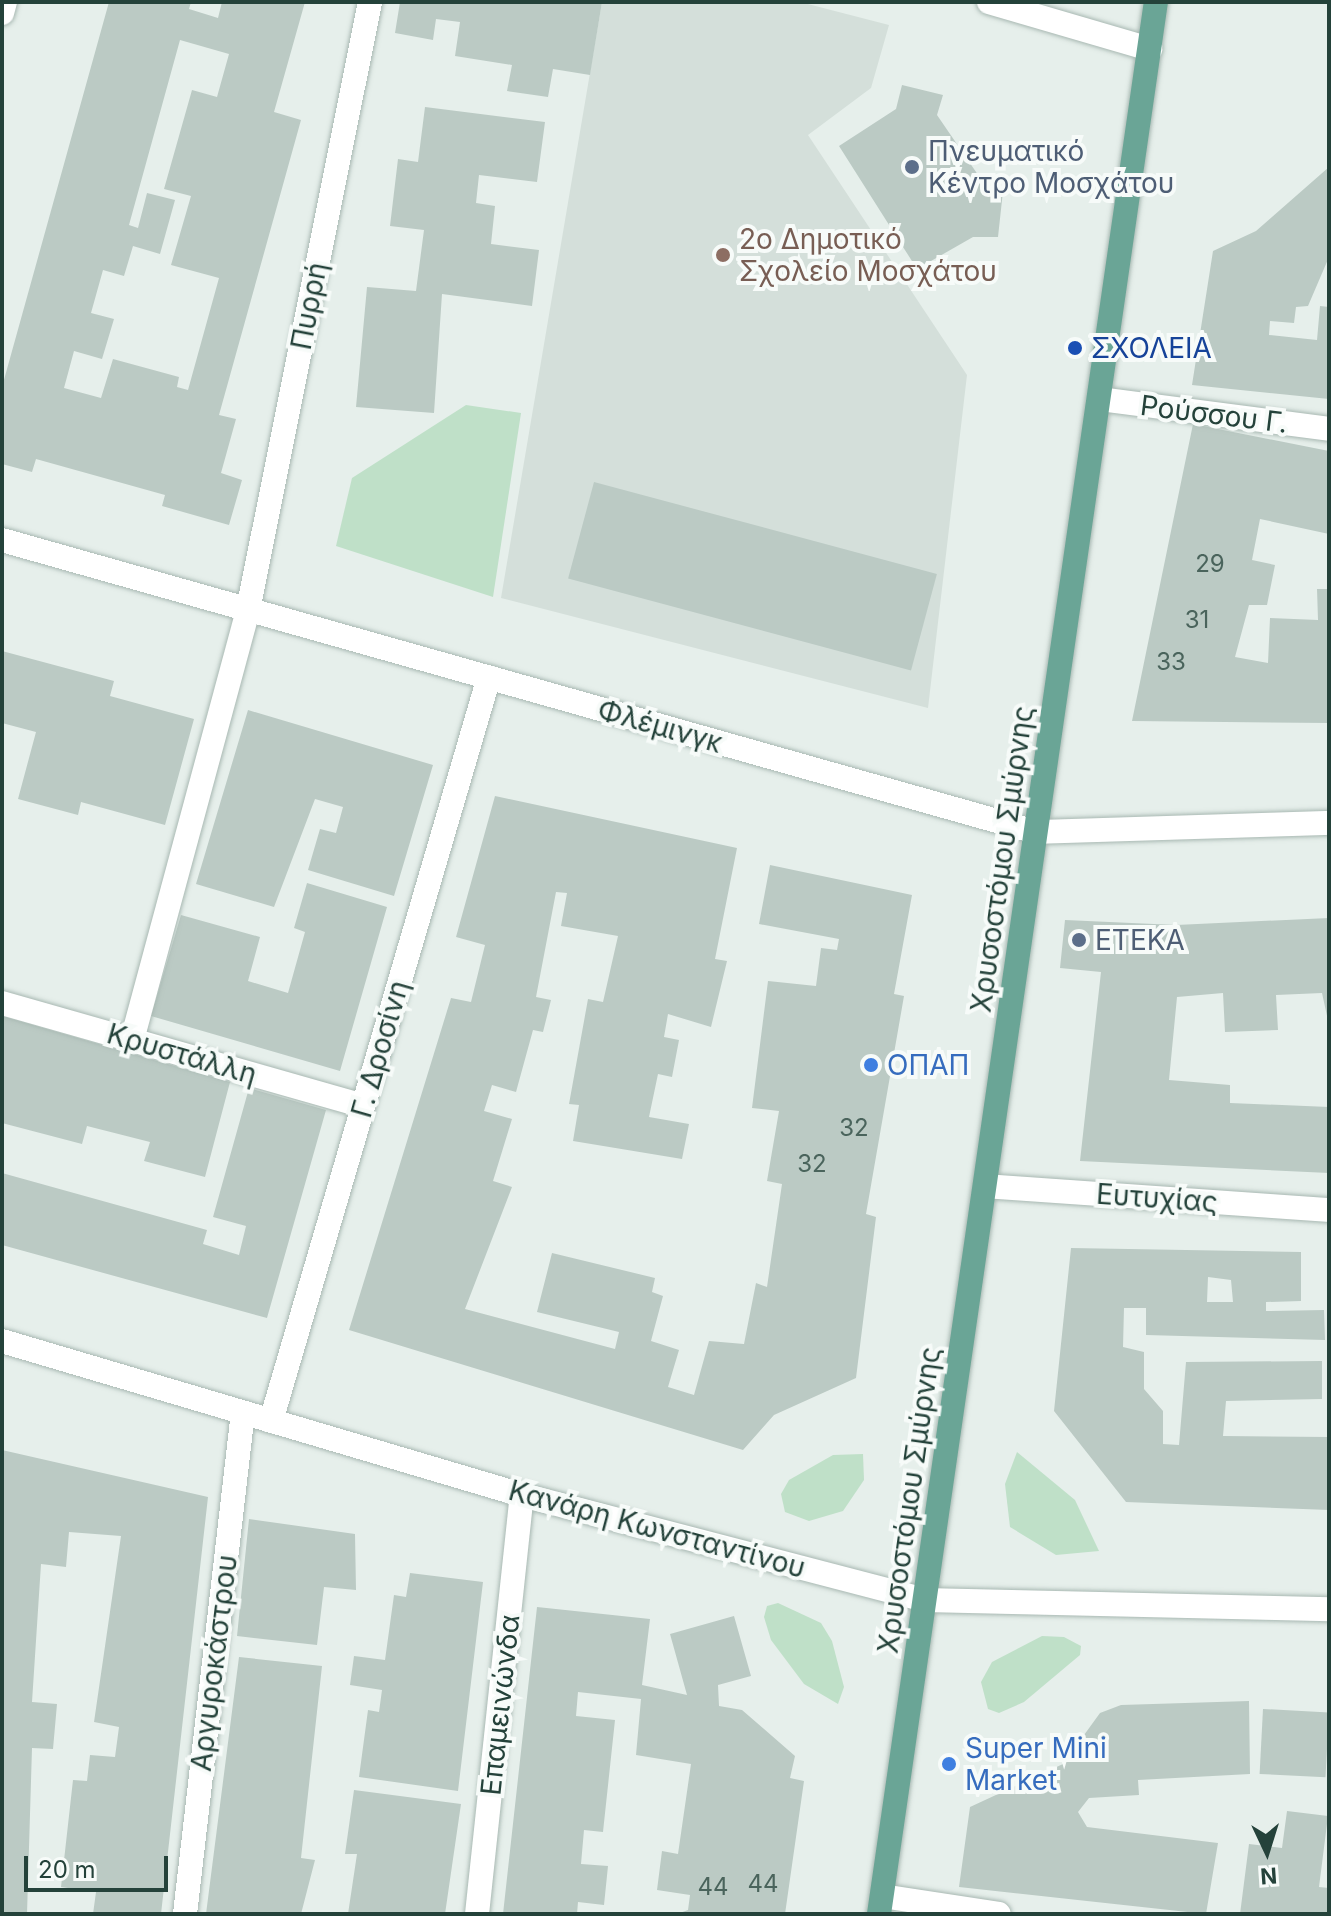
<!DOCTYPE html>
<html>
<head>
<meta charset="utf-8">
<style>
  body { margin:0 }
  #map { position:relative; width:1331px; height:1916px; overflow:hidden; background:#e6efeb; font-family:Inter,sans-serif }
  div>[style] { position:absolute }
  .built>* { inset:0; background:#d4dfda }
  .green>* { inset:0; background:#bfe0c8 }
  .building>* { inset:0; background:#bbcac4; transform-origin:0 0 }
  .roads { filter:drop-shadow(0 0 2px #a8b8b2) drop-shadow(0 0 2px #a8b8b2) }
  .minor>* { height:24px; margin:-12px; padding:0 12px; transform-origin:12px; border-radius:12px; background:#fff }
  .major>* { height:24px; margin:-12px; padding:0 12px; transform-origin:12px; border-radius:12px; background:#6aa596 }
  .dots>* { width:22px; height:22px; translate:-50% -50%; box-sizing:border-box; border:4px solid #f7fbf9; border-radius:50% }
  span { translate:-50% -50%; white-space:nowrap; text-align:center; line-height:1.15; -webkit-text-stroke:8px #f7fbf9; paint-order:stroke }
  .number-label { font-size:24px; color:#4a645c }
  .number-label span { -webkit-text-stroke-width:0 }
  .service-label { font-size:28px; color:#4e5e75 }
  .left { translate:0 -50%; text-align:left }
  .education-label { font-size:28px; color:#785e54 }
  .street-label { font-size:28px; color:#24423a }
  .transit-label { font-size:28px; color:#164399 }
  .shop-label { font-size:28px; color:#366cbe }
  .frame { position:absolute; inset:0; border:4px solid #24423a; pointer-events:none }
  .north { position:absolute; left:1227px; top:1812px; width:80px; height:80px; -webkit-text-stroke:6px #f7fbf9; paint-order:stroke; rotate:176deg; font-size:22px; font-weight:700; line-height:32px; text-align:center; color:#24423a }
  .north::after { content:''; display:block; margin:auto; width:28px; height:36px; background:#24423a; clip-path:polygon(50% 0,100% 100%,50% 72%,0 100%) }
  .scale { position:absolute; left:24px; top:1856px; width:144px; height:36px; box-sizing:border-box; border:4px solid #24423a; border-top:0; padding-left:10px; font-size:24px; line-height:28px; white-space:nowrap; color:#24423a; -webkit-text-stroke:6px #f7fbf9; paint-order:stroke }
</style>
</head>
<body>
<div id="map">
  <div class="built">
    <div style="clip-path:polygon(602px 2px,800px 2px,889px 25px,871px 88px,808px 135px,967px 375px,928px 708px,501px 598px)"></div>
  </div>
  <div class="green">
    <div style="clip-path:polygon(466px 405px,521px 413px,493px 597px,336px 546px,352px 478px)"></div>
    <div style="clip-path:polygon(1017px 1452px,1075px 1500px,1099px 1551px,1056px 1555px,1010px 1527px,1005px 1484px)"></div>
    <div style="clip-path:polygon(863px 1454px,864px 1480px,843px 1511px,809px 1521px,785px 1512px,781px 1494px,789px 1480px,833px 1455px)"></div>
    <div style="clip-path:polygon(778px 1603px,821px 1623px,832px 1641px,844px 1687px,838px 1704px,804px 1684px,771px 1640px,764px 1617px,767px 1606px)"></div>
    <div style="clip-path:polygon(1042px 1636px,1064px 1637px,1081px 1646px,1080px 1655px,1024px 1702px,999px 1713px,988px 1709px,981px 1682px,992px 1662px)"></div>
  </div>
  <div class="building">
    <div style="clip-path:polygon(evenodd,109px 2px,191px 2px,189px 9px,218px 18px,222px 2px,305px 2px,274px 112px,301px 120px,219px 415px,236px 419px,221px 473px,242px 480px,229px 525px,162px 506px,165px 495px,36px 459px,32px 472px,2px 464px,2px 387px,109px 2px,180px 40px,229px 54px,217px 97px,192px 90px,164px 189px,191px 196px,171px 265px,219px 278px,188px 390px,177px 387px,179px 377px,113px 359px,101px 398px,64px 388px,74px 351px,102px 359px,114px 319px,91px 313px,103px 270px,124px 276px,133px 246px,160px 254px,175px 200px,147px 193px,138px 228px,129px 225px,180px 40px)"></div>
    <div style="clip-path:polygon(400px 2px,602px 2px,590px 75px,553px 69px,548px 97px,507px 91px,512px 65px,455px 56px,460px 22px,436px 19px,433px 40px,395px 33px)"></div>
    <div style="clip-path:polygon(902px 85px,943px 95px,937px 115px,987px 188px,1003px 191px,998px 237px,973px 237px,917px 269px,839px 146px,896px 109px)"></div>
    <div style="clip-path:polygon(425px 107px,545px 122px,537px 182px,479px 175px,476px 203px,495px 206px,491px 244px,539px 250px,532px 306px,442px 294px,434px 413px,356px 407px,367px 287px,416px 291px,424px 230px,390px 226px,398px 159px,418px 162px)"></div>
    <div style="clip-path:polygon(1329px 167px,1329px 257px,1308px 306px,1296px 307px,1294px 323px,1270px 321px,1269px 335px,1317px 340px,1320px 306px,1329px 307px,1329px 399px,1192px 385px,1213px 251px,1256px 231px)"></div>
    <div style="clip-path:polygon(1193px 424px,1329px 451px,1329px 534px,1260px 519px,1252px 560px,1275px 565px,1267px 605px,1249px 605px,1235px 657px,1268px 663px,1270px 618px,1318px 620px,1317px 589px,1329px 589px,1329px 723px,1132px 721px)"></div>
    <div style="left:594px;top:482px;width:355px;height:100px;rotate:15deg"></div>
    <div style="clip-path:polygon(2px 651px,114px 681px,110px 696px,194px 719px,165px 825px,81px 802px,78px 815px,18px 799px,36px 732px,2px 723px)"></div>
    <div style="clip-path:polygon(248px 710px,433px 765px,394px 896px,308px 870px,320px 829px,336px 833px,343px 807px,315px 799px,274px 907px,196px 884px)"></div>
    <div style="clip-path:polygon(495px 796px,737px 848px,715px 959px,727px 961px,711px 1027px,668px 1014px,664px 1037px,679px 1040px,672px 1077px,658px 1074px,649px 1117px,689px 1124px,682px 1159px,573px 1141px,579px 1105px,569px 1104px,588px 999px,603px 1002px,618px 936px,561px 926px,567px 893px,556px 892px,536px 997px,551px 1000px,543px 1032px,533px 1030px,516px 1092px,492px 1085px,484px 1111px,512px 1119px,493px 1181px,512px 1187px,465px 1309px,615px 1349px,619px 1332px,537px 1312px,552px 1253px,655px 1278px,652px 1292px,663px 1296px,651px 1341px,679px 1350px,668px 1387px,694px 1395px,709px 1341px,744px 1344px,756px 1283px,767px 1287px,782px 1184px,767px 1181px,779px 1111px,752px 1108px,768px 981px,816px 986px,821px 948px,837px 950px,839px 939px,759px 924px,770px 865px,912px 895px,894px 994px,904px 996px,866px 1214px,876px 1217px,856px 1378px,774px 1415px,743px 1450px,349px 1330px,451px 998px,471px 1002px,485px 945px,456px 937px)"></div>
    <div style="clip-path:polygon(307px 883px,387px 907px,340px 1071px,151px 1016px,181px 915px,260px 937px,248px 981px,288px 993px,305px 932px,294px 928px)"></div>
    <div style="clip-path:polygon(1329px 918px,1329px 1025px,1322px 993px,1276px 995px,1278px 1030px,1225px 1032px,1223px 993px,1177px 997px,1169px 1080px,1230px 1085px,1230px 1103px,1329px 1107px,1329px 1173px,1080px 1161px,1101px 972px,1060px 968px,1065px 920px,1176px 925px)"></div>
    <div style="clip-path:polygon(2px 1016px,230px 1082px,205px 1177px,144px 1161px,150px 1142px,87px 1126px,82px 1144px,2px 1123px)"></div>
    <div style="clip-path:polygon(249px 1088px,326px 1110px,267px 1318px,2px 1245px,2px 1173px,207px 1230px,203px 1244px,239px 1255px,246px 1226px,213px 1217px)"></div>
    <div style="clip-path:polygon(evenodd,1071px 1248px,1301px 1252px,1301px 1301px,1266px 1302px,1266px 1311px,1324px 1310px,1325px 1340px,1146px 1335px,1146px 1308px,1124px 1308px,1123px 1347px,1144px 1352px,1144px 1389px,1163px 1411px,1163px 1444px,1179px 1445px,1186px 1362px,1322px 1361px,1322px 1399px,1226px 1401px,1223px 1436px,1329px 1437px,1329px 1510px,1126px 1502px,1054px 1411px,1071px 1248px,1208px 1277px,1231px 1280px,1233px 1302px,1207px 1302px,1208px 1277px)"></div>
    <div style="clip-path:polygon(2px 1450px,208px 1497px,161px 1914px,93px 1914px,96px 1892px,61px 1887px,73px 1780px,87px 1781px,90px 1755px,115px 1757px,119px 1727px,94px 1722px,121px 1536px,69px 1532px,66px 1567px,41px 1564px,32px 1702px,57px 1704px,53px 1749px,32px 1748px,27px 1914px,2px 1914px)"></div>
    <div style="clip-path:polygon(249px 1519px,355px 1534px,356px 1590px,324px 1587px,317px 1645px,237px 1636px)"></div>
    <div style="clip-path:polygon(410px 1573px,483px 1582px,458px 1791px,359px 1777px,368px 1710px,379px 1712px,382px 1690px,350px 1685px,354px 1656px,385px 1660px,394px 1595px,406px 1597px)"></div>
    <div style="clip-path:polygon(537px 1607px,650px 1619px,642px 1685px,687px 1695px,670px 1634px,734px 1616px,751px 1676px,718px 1685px,719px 1706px,742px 1710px,795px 1756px,790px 1778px,804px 1781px,785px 1914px,677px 1914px,688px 1910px,690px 1895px,657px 1890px,662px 1851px,678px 1854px,691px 1764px,636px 1755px,641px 1699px,578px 1692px,576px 1716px,615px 1720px,603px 1832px,584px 1830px,581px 1864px,608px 1866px,604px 1905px,578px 1902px,577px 1914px,503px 1914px)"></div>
    <div style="clip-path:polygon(239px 1657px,322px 1666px,301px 1858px,315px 1860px,301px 1914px,206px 1914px)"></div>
    <div style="clip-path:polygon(1249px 1701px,1250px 1774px,1138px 1780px,1139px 1795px,1089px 1798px,1078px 1812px,1087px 1827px,1218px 1843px,1206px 1914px,959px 1887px,970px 1807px,1063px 1764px,1100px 1713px,1121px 1705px)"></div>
    <div style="left:1263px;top:1709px;width:66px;height:65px;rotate:3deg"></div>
    <div style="clip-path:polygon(354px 1790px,461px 1804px,445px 1914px,348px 1914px,357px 1854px,345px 1854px)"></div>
    <div style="clip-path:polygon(1287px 1811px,1328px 1816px,1319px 1887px,1329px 1888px,1329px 1914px,1240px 1914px,1249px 1844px,1282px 1848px)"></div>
  </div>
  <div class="roads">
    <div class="minor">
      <div style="left:989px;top:2px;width:168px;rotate:16.3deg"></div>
      <div style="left:2px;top:13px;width:11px;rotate:-75deg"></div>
      <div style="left:1099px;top:399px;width:232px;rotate:7.4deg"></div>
      <div style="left:2px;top:540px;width:1074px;rotate:15.77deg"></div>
      <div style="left:1036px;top:832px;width:293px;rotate:-1.8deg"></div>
      <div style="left:2px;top:1003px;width:375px;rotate:15.9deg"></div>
      <div style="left:132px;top:1040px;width:445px;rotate:-74.9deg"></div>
      <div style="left:248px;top:610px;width:620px;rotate:-78.65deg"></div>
      <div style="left:985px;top:1186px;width:345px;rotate:4deg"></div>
      <div style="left:2px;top:1341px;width:542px;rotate:16.5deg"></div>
      <div style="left:522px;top:1495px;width:416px;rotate:14.6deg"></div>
      <div style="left:925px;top:1600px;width:404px;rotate:1.3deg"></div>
      <div style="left:271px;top:1421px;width:775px;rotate:-73.67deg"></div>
      <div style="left:882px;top:1896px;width:118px;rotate:8.7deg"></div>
      <div style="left:185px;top:1914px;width:505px;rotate:-83.41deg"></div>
      <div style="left:477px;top:1914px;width:421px;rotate:-83.9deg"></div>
    </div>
    <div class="major">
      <div style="left:879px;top:1914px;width:1932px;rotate:-81.76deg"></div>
    </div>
  </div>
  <div class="dots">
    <div style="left:912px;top:167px;background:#5c6f8a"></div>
    <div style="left:723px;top:255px;background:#8d6e63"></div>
    <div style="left:1075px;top:348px;background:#1a4fb4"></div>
    <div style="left:1079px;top:940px;background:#5c6f8a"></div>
    <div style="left:871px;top:1065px;background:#3f7fe0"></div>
    <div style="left:949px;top:1764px;background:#3f7fe0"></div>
  </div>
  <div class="number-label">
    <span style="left:1210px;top:564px">29</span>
    <span style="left:1197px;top:620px">31</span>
    <span style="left:1171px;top:662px">33</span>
    <span style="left:854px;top:1128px">32</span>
    <span style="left:812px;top:1164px">32</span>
    <span style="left:763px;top:1884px">44</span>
    <span style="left:713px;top:1887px">44</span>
  </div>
  <div class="service-label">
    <span class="left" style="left:928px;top:167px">Πνευματικό<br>Κέντρο Μοσχάτου</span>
    <span class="left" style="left:1095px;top:940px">ΕΤΕΚΑ</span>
  </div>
  <div class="education-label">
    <span class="left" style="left:739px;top:255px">2ο Δημοτικό<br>Σχολείο Μοσχάτου</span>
  </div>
  <div class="street-label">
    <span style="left:309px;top:306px;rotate:-79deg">Πυρρή</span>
    <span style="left:1214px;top:414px;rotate:7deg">Ρούσσου Γ.</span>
    <span style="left:660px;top:726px;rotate:16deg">Φλέμινγκ</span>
    <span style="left:1002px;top:859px;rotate:-82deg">Χρυσοστόμου Σμύρνης</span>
    <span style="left:380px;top:1049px;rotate:-74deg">Γ. Δροσίνη</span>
    <span style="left:182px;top:1054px;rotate:16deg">Κρυστάλλη</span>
    <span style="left:1157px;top:1198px;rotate:4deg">Ευτυχίας</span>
    <span style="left:909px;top:1500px;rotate:-82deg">Χρυσοστόμου Σμύρνης</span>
    <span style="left:657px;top:1529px;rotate:15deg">Κανάρη Κωνσταντίνου</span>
    <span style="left:214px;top:1663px;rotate:-83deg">Αργυροκάστρου</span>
    <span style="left:500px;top:1705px;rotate:-84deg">Επαμεινώνδα</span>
  </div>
  <div class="transit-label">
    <span class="left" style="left:1091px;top:348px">ΣΧΟΛΕΙΑ</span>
  </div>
  <div class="shop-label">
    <span class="left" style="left:887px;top:1065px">ΟΠΑΠ</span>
    <span class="left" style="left:965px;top:1764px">Super Mini<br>Market</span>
  </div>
  <div class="frame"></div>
  <div class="north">N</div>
  <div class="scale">20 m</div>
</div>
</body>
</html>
